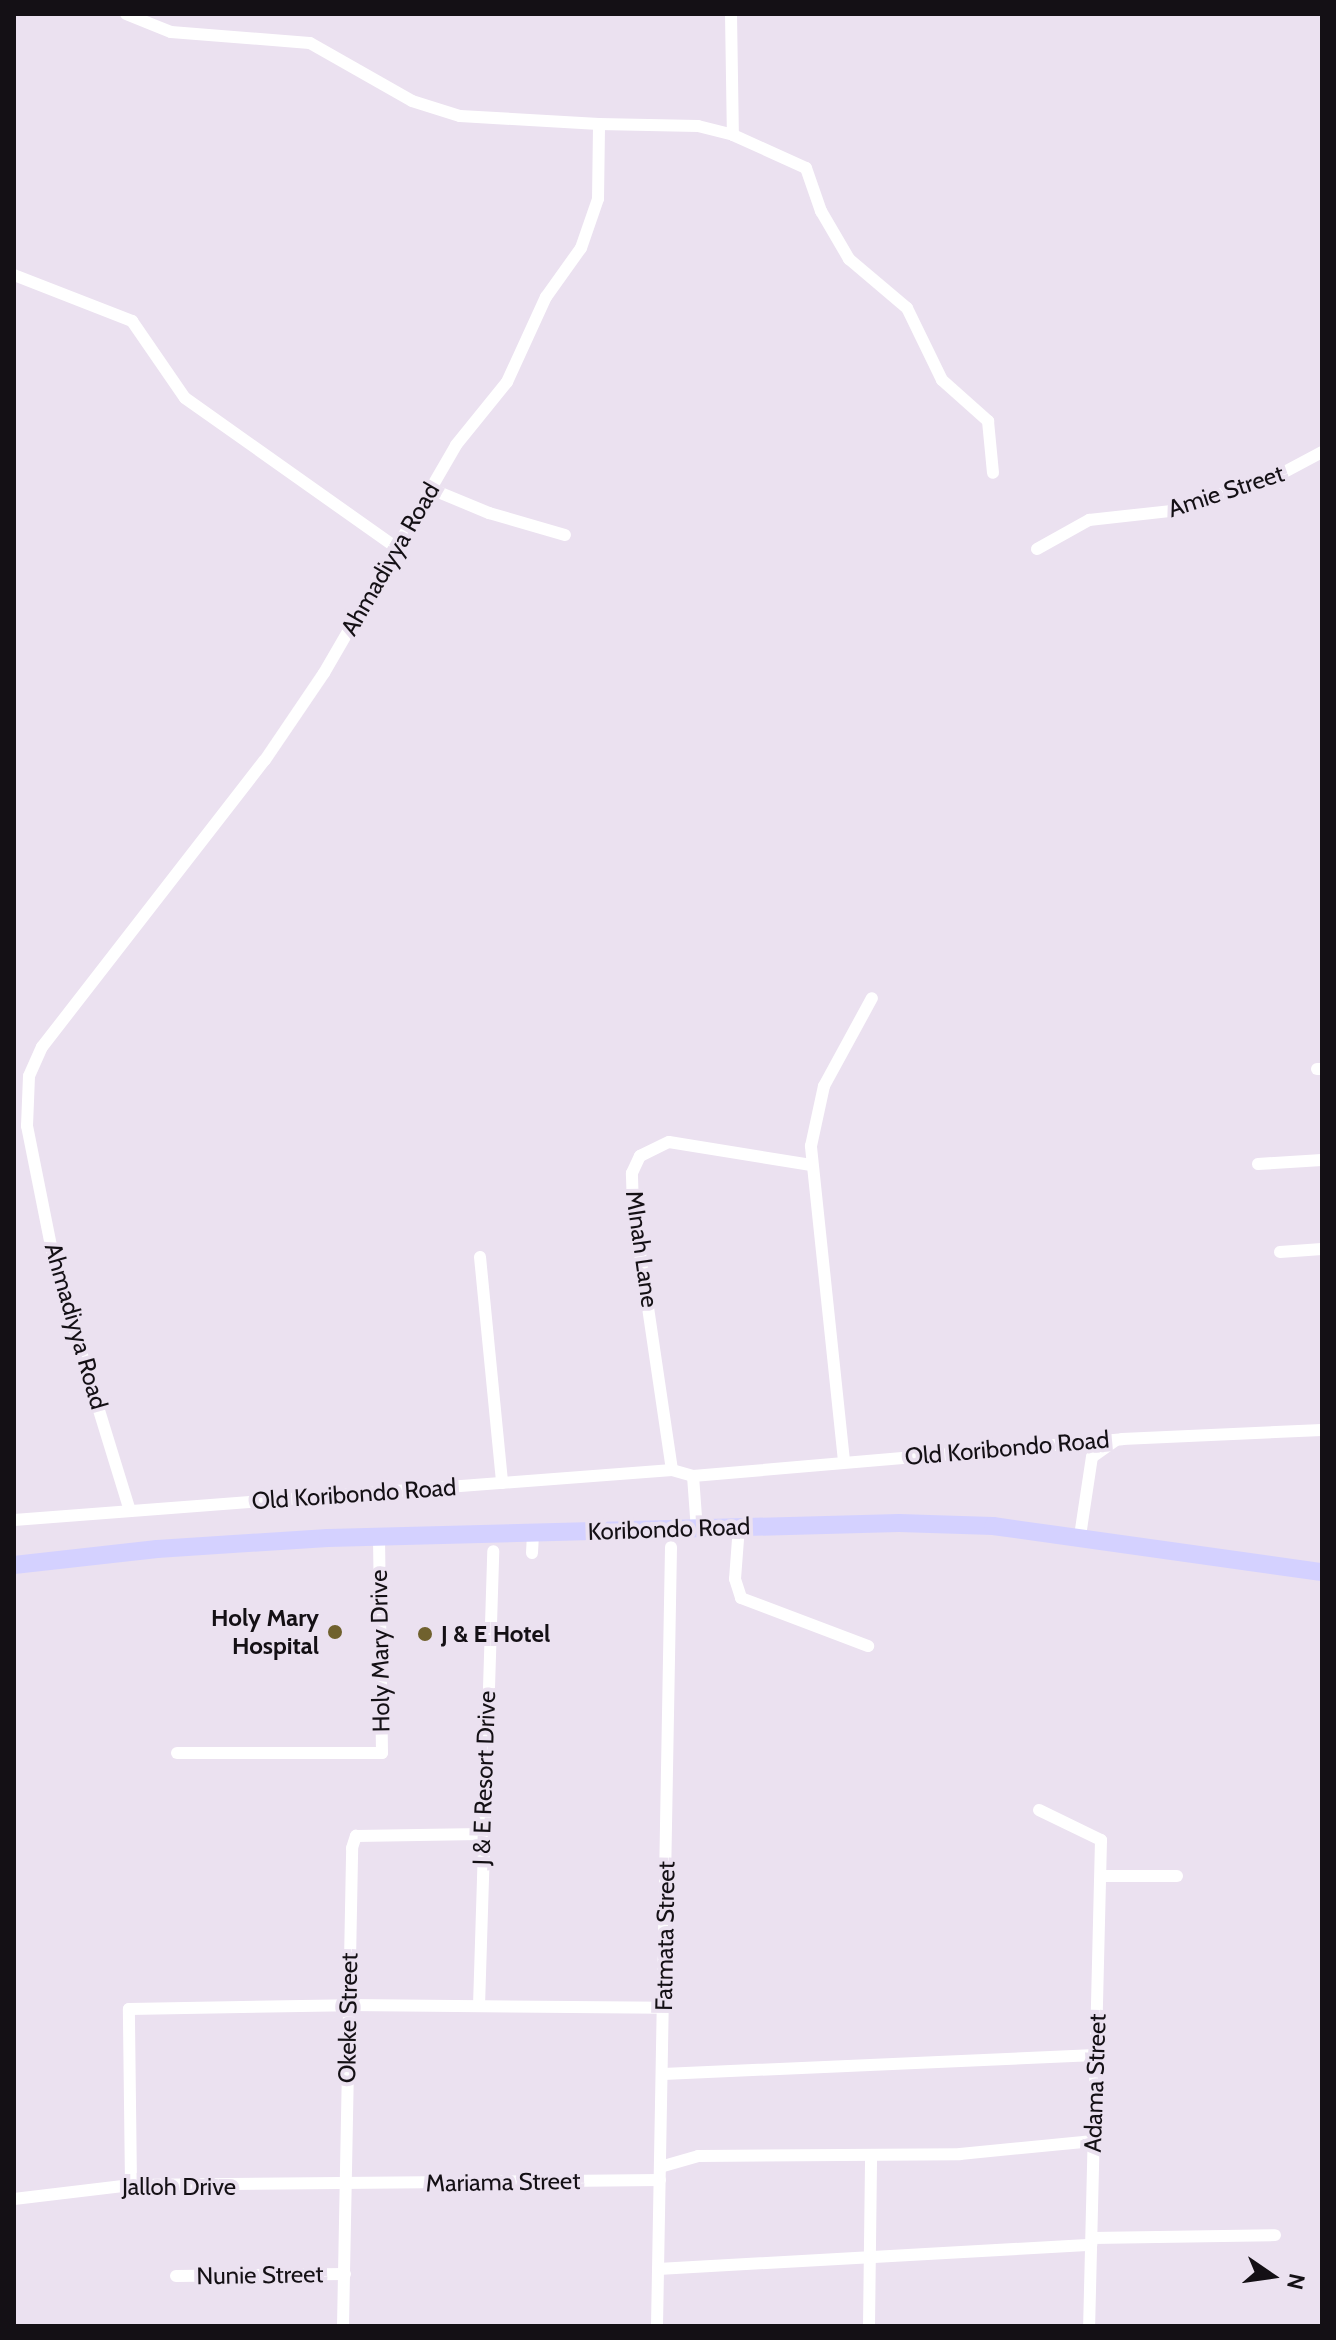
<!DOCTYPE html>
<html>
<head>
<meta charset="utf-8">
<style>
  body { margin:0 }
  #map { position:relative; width:1336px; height:2340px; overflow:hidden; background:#ebe1f0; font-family:Cabin,sans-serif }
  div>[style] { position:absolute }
  .minor>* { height:12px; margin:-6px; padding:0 6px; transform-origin:6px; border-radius:6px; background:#fff }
  .highway>* { height:18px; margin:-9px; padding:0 9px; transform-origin:9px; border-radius:9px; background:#d4d1ff }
  .dots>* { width:22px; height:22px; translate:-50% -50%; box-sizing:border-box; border:4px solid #ebe1f0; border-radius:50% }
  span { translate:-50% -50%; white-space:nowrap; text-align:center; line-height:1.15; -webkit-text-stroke:8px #ebe1f0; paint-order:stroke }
  .street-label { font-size:24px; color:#141015 }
  .poi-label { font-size:24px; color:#141015; font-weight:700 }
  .right { translate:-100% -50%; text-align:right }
  .left { translate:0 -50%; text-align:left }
  .frame { position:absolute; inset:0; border:16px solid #141015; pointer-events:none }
  .north { position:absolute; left:1232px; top:2236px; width:80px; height:80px; -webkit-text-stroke:6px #ebe1f0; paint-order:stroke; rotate:103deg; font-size:22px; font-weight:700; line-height:32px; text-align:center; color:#141015 }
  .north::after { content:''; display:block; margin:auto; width:28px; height:36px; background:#141015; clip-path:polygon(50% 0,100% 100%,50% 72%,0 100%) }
</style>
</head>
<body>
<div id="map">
  <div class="minor">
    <div style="left:126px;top:14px;width:48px;rotate:21.8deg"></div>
    <div style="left:171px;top:32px;width:139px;rotate:4.5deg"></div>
    <div style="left:310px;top:43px;width:117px;rotate:29.6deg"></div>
    <div style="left:412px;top:101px;width:50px;rotate:17.4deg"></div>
    <div style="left:460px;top:116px;width:139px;rotate:3.3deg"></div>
    <div style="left:731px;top:14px;width:121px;rotate:89.1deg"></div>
    <div style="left:14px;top:275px;width:127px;rotate:21.3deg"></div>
    <div style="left:132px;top:321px;width:93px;rotate:55.5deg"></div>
    <div style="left:185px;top:398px;width:256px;rotate:35.3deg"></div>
    <div style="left:431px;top:489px;width:63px;rotate:22.5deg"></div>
    <div style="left:489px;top:513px;width:79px;rotate:16.1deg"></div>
    <div style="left:1037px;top:549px;width:60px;rotate:-29.1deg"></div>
    <div style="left:1089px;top:520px;width:81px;rotate:-6.3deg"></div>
    <div style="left:1170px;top:511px;width:113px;rotate:-18.1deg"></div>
    <div style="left:1277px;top:476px;width:51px;rotate:-28.1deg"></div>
    <div style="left:1317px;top:1069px;width:5px"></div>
    <div style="left:1258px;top:1164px;width:64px;rotate:-3.6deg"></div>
    <div style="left:1280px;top:1252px;width:42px;rotate:-4.1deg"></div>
    <div style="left:480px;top:1257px;width:227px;rotate:84.4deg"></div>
    <div style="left:844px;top:1461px;width:317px;rotate:-96deg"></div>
    <div style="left:811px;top:1146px;width:61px;rotate:-77.8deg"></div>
    <div style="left:824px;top:1086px;width:100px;rotate:-61.4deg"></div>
    <div style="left:672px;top:1470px;width:267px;rotate:-98.4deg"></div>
    <div style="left:633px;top:1206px;width:33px;rotate:-92deg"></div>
    <div style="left:632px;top:1173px;width:19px;rotate:-65deg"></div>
    <div style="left:640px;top:1156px;width:32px;rotate:-26deg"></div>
    <div style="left:669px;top:1142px;width:144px;rotate:9.2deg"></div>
    <div style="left:693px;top:1476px;width:431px;rotate:-4.9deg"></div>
    <div style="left:1122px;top:1439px;width:200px;rotate:-2.6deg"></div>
    <div style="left:130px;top:1511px;width:251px;rotate:-107.1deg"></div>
    <div style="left:56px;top:1271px;width:148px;rotate:-101.3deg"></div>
    <div style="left:27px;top:1126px;width:50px;rotate:-87.7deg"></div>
    <div style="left:29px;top:1076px;width:32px;rotate:-66deg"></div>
    <div style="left:42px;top:1047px;width:363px;rotate:-52.2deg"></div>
    <div style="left:265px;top:760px;width:105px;rotate:-55.9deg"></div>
    <div style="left:324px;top:673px;width:263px;rotate:-59.9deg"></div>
    <div style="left:456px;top:445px;width:81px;rotate:-51deg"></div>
    <div style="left:507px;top:382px;width:94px;rotate:-65.4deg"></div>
    <div style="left:546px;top:297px;width:60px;rotate:-54.5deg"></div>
    <div style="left:581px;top:248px;width:52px;rotate:-70.9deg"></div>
    <div style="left:598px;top:199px;width:75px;rotate:-89.2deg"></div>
    <div style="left:599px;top:124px;width:99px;rotate:1.2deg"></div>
    <div style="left:698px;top:126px;width:36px;rotate:14deg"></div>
    <div style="left:733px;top:135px;width:80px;rotate:24.3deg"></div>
    <div style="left:806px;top:168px;width:46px;rotate:70.8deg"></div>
    <div style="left:821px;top:211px;width:56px;rotate:59.7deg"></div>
    <div style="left:849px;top:259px;width:76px;rotate:40.2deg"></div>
    <div style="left:907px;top:308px;width:80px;rotate:64.1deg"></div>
    <div style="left:942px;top:380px;width:62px;rotate:41.7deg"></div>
    <div style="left:988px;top:421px;width:52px;rotate:84.5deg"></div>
    <div style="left:14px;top:1520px;width:660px;rotate:-4.35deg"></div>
    <div style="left:672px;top:1470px;width:22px;rotate:16deg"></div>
    <div style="left:693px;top:1476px;width:54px;rotate:85.8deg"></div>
    <div style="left:739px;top:1526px;width:53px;rotate:94.3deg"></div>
    <div style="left:735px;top:1579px;width:20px;rotate:72deg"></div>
    <div style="left:741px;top:1598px;width:136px;rotate:20.7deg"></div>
    <div style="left:1080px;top:1536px;width:80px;rotate:-81.4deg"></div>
    <div style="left:1092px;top:1457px;width:28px;rotate:-35deg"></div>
    <div style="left:532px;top:1553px;width:20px;rotate:-87deg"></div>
    <div style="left:177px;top:1753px;width:205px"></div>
    <div style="left:382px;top:1753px;width:216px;rotate:-90.8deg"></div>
    <div style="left:1039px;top:1810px;width:69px;rotate:25.8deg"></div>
    <div style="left:1101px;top:1840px;width:486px;rotate:91.4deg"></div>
    <div style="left:1101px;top:1876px;width:76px"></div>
    <div style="left:479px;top:2006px;width:455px;rotate:-88.2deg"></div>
    <div style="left:663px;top:2074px;width:433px;rotate:-2.5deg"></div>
    <div style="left:660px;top:2167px;width:40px;rotate:-16deg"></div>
    <div style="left:698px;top:2156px;width:262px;rotate:-0.4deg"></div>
    <div style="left:960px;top:2154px;width:134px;rotate:-5.6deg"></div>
    <div style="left:131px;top:2185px;width:176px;rotate:-90.7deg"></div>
    <div style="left:129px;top:2009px;width:219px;rotate:-1deg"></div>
    <div style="left:348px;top:2005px;width:316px;rotate:0.5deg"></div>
    <div style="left:14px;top:2199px;width:118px;rotate:-6.8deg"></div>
    <div style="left:131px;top:2185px;width:529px;rotate:-0.54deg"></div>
    <div style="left:1092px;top:2238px;width:183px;rotate:-0.9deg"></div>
    <div style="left:658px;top:2269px;width:434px;rotate:-3.2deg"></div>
    <div style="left:176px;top:2276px;width:169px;rotate:-0.7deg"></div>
    <div style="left:343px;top:2326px;width:478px;rotate:-88.9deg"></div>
    <div style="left:352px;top:1848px;width:13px;rotate:-72deg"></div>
    <div style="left:356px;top:1836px;width:125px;rotate:-0.9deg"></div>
    <div style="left:657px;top:2326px;width:779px;rotate:-88.97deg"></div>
    <div style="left:869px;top:2326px;width:169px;rotate:-89.3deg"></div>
  </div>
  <div class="highway">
    <div style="left:14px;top:1565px;width:144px;rotate:-6.4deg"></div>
    <div style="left:157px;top:1549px;width:171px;rotate:-3.7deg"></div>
    <div style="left:328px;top:1538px;width:571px;rotate:-1.5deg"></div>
    <div style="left:899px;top:1523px;width:94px;rotate:1.8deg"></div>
    <div style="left:993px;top:1526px;width:332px;rotate:8deg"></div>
  </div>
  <div class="dots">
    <div style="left:335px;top:1632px;background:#70612e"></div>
    <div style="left:425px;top:1634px;background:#70612e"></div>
  </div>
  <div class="street-label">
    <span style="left:1226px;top:491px;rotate:-18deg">Amie Street</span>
    <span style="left:390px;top:559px;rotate:-60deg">Ahmadiyya Road</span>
    <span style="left:642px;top:1249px;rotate:82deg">MInah Lane</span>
    <span style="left:76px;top:1326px;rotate:74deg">Ahmadiyya Road</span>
    <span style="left:1007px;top:1448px;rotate:-5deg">Old Koribondo Road</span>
    <span style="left:354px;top:1494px;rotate:-4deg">Old Koribondo Road</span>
    <span style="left:669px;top:1529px;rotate:-2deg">Koribondo Road</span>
    <span style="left:380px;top:1651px;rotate:-91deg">Holy Mary Drive</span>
    <span style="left:484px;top:1778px;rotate:-88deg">J &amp; E Resort Drive</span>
    <span style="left:665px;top:1936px;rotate:-89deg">Fatmata Street</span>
    <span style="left:348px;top:2018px;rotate:-89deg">Okeke Street</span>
    <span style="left:1095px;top:2083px;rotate:-88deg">Adama Street</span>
    <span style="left:503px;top:2182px;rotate:-1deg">Mariama Street</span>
    <span style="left:179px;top:2187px">Jalloh Drive</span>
    <span style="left:260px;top:2275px;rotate:-1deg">Nunie Street</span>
  </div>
  <div class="poi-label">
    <span class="right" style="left:319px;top:1632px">Holy Mary<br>Hospital</span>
    <span class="left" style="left:441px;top:1634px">J &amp; E Hotel</span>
  </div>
  <div class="frame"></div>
  <div class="north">N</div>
</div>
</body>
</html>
